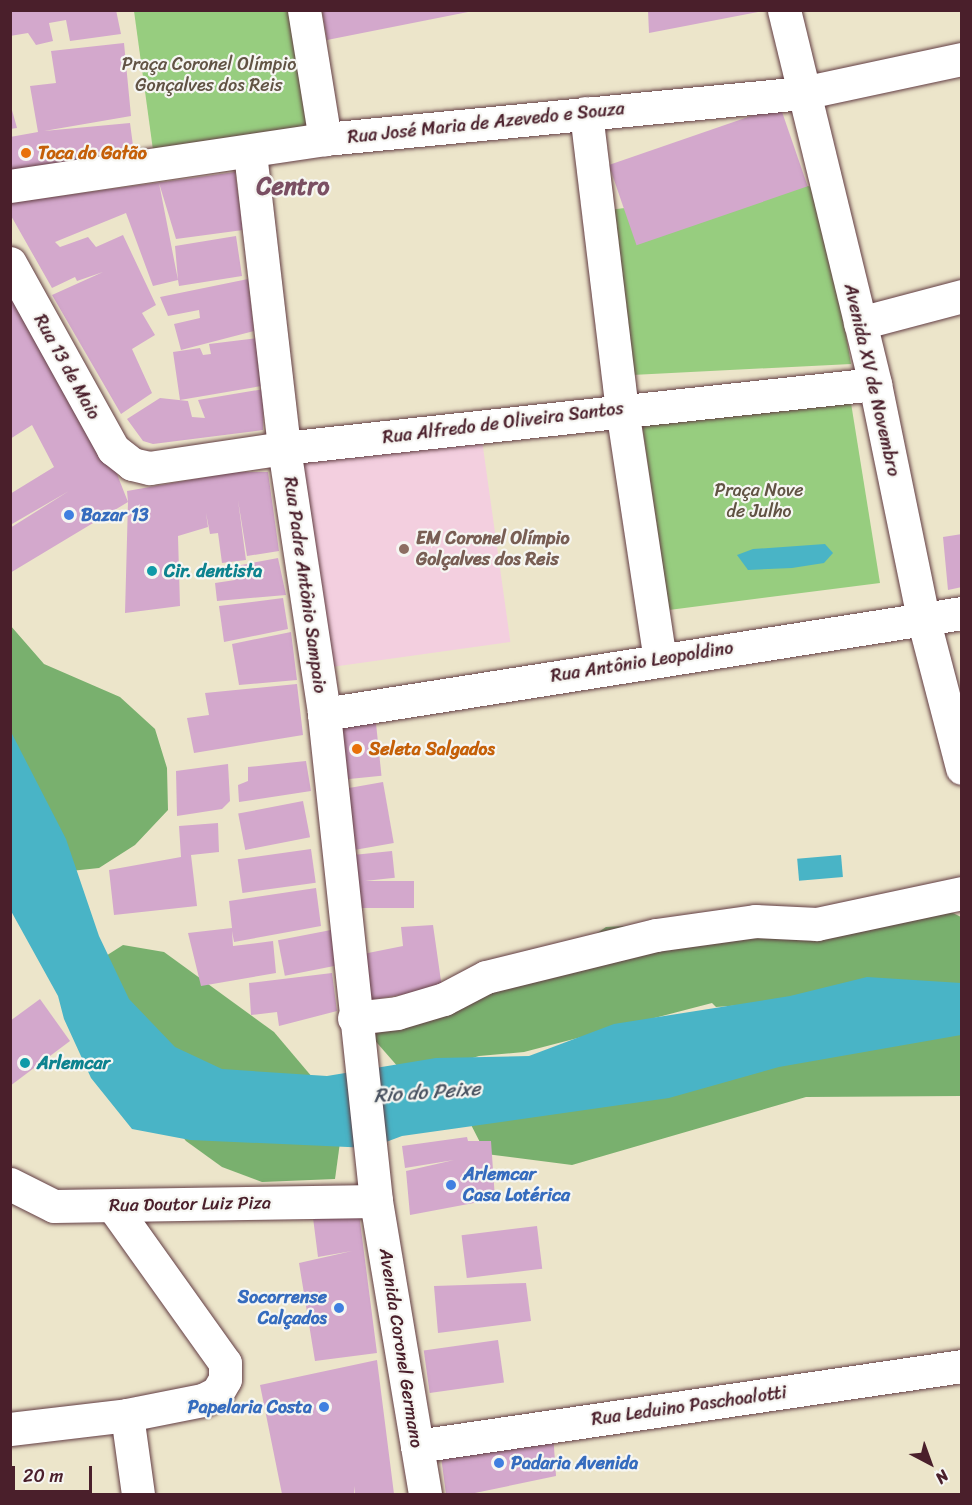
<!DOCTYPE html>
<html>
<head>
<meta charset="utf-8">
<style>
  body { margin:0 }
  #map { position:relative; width:972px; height:1505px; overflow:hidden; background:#ece5ca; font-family:Sriracha,sans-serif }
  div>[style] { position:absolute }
  .built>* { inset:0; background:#f3cfdf; transform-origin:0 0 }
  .green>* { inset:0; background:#97cd7f }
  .forest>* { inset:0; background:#79b06e }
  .water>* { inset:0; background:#49b4c6; transform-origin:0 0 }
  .building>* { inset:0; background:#d3a8cc; transform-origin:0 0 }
  .roads { filter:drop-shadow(0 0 2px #623d43) drop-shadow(0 0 2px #623d43) }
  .minor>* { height:33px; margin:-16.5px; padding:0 16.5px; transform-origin:16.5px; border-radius:16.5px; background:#fff }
  .dots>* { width:16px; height:16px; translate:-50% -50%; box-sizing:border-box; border:3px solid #f6f6f2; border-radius:50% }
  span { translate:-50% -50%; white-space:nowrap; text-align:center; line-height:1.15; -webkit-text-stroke:4.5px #f6f6f2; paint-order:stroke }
  .park-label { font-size:18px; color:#615344 }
  .street-label { font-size:18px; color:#4a1f2b }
  .food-label { font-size:18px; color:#c56008; font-weight:700 }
  .left { translate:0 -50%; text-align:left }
  .shop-label { font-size:18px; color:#366cbe; font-weight:700 }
  .right { translate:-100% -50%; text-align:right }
  .education-label { font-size:18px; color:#785e54; font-weight:700 }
  .culture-label { font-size:18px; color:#0d838f; font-weight:700 }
  .water-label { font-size:20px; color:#4a5361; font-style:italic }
  .district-label { font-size:24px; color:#7a4f63; font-weight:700 }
  .frame { position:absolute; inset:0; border:12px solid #4a1f2b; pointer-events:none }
  .north { position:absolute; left:900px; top:1433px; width:60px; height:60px; -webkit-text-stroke:4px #f6f6f2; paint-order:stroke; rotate:139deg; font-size:16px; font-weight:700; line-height:24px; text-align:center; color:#4a1f2b }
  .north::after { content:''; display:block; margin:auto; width:21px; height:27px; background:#4a1f2b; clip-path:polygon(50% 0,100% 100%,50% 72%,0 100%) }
  .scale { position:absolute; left:12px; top:1466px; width:80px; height:27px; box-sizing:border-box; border:3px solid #4a1f2b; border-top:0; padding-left:8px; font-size:18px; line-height:21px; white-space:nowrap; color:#4a1f2b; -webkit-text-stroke:4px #f6f6f2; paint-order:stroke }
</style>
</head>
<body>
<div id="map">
  <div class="built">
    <div style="left:481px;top:433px;width:211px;height:186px;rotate:82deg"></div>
  </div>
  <div class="green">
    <div style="clip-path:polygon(134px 11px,293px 11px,310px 126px,153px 150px)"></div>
    <div style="clip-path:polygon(808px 186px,821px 190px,851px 364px,632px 375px,600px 211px)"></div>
    <div style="clip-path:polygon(851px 403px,880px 583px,669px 610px,640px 410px)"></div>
  </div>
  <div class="forest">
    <div style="clip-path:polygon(10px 625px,44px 664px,120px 697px,155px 729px,167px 768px,168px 810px,135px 845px,99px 868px,61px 872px,11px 803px)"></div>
    <div style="clip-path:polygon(945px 909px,961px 917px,961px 989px,716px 1007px,712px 1003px,524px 1052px,479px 1056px,440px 1068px,399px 1068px,371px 1036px,407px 1013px,566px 954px,606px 927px)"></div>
    <div style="clip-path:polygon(123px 945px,164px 952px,274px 1032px,329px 1097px,341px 1135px,335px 1179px,262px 1182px,222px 1167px,186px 1141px,104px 1045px,87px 968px)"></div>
    <div style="clip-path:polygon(961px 1028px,961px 1096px,806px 1097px,572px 1165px,486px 1154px,466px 1115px)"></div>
  </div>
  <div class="water">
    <div style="clip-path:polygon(825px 544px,833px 553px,824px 563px,792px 568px,748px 570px,737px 555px,753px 549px)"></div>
    <div style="clip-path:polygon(10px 730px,66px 839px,99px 936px,129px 999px,175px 1047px,222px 1069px,327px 1076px,436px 1058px,529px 1056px,614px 1024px,790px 996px,867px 977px,961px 983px,961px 1035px,779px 1067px,669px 1098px,402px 1136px,370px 1148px,190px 1140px,132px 1129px,91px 1078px,64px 1019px,58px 996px,11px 911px)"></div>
    <div style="left:841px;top:855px;width:22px;height:44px;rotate:85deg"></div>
  </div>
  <div class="building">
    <div style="clip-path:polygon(10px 10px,116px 10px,121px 34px,70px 41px,66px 20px,49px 23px,53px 41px,36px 45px,28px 33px,10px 36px)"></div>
    <div style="clip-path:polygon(322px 10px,468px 10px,468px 12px,327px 40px)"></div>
    <div style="clip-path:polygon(648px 10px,758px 10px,758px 12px,649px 33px)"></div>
    <div style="clip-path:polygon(124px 43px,131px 116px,44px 131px,130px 123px,134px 153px,10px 177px,10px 137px,38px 132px,30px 86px,56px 83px,51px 51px)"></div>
    <div style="clip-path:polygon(10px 103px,17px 128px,10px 129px)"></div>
    <div style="left:780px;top:106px;width:85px;height:181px;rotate:71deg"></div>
    <div style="clip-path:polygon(235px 172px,243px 230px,176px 239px,159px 183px,178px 280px,175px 246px,236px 236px,242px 276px,179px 286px,178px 280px,153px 286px,126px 213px,55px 242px,60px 247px,88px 237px,96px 247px,123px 235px,156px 305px,142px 313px,155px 335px,132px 349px,152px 393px,121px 414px,52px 295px,103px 272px,77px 281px,75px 277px,52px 288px,10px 214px,10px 203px)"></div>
    <div style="clip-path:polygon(248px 279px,254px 331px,181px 350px,174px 324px,200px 318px,199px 310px,168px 316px,160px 297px)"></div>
    <div style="clip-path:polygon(10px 293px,113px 464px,128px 502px,127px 491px,235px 472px,268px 472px,279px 551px,247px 556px,238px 500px,246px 560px,222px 563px,218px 533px,210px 534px,206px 513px,208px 527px,178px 536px,180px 606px,125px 613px,128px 502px,10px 573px,10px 528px,69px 491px,12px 524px,10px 521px,10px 494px,54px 467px,32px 425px,10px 439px)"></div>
    <div style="clip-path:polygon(259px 338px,267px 385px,180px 400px,173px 352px,200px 348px,203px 355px,211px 354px,209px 344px)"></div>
    <div style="clip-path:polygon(264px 389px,263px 430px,153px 444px,143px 441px,127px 419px,160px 398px,188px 401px,192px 417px,205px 418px,198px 400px)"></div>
    <div style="clip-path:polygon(962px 534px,962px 587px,948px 590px,943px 537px)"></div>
    <div style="clip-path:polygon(278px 558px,286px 595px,217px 601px,215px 583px,235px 580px,236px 566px)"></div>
    <div style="clip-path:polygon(283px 598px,288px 629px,224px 642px,219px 606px)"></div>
    <div style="clip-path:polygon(291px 632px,297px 680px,239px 685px,232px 644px)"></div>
    <div style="clip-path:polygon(297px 684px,303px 735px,194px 753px,187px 718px,209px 715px,205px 693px)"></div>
    <div style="left:375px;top:714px;width:62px;height:45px;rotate:84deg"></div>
    <div style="clip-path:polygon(306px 761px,311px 791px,239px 802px,238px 785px,248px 781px,248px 767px)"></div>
    <div style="clip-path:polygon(228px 764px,230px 801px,222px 809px,177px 816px,176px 771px)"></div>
    <div style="left:383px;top:782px;width:62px;height:43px;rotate:80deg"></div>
    <div style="left:303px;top:801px;width:37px;height:66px;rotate:79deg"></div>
    <div style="clip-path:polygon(218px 823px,219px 852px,191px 855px,197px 906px,114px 915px,109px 870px,181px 857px,179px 826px)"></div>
    <div style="left:311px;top:849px;width:34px;height:74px;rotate:82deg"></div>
    <div style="left:392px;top:851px;width:27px;height:44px;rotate:84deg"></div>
    <div style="left:414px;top:881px;width:27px;height:62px;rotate:90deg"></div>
    <div style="clip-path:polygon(316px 888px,321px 926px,234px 942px,232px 931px,233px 946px,273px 941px,276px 973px,201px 986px,188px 933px,232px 928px,229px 901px)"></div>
    <div style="clip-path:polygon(433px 925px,442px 988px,370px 1000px,363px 954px,403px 946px,401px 927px)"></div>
    <div style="left:331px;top:930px;width:36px;height:54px;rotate:79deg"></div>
    <div style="clip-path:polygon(332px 973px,337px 1011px,279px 1026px,277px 1012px,251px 1015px,249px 983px)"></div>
    <div style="clip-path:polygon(40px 999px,70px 1041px,10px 1086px,10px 1021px)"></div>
    <div style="clip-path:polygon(467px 1137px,468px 1141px,491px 1141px,495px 1199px,410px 1215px,406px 1171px,454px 1160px,405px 1168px,402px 1146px)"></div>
    <div style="clip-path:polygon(311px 1202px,358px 1206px,377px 1353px,315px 1361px,299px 1263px,352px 1251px,318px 1257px)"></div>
    <div style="left:537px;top:1226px;width:43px;height:76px;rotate:83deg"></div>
    <div style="clip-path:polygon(526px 1283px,531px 1321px,438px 1333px,434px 1286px)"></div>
    <div style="left:498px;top:1340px;width:43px;height:75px;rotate:82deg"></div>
    <div style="clip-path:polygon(377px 1360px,394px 1494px,355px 1494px,355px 1486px,354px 1494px,282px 1494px,260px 1385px)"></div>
    <div style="clip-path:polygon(553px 1433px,556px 1476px,470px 1494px,446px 1494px,440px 1449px)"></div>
  </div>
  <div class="roads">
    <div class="minor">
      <div style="left:304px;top:10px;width:131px;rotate:80.8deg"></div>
      <div style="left:784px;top:10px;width:385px;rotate:76.3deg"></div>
      <div style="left:875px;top:384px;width:239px;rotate:78.4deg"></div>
      <div style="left:923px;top:618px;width:155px;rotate:75.4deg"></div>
      <div style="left:586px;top:113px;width:298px;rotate:83.1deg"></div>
      <div style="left:622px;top:409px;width:253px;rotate:81.4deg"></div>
      <div style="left:250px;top:153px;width:297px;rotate:83.4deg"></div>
      <div style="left:284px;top:448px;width:269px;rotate:81.4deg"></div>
      <div style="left:324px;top:714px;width:490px;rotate:83.9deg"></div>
      <div style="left:376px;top:1201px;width:297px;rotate:80.5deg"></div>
      <div style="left:10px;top:186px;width:318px;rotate:-8.5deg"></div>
      <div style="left:325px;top:139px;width:480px;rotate:-5.5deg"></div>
      <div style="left:803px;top:93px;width:163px;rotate:-12.1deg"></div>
      <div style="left:10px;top:263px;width:213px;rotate:61deg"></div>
      <div style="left:113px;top:449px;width:24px;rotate:38deg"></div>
      <div style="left:132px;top:464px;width:18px;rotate:13deg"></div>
      <div style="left:150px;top:468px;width:135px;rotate:-8.5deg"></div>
      <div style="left:284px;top:448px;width:594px;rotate:-6.18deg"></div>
      <div style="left:860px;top:323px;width:106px;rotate:-14.8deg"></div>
      <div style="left:324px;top:714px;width:646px;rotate:-9deg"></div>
      <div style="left:354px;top:1018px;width:43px;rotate:-6.6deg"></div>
      <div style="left:397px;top:1013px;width:49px;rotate:-16.6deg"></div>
      <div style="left:444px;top:999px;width:47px;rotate:-27.6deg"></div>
      <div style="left:486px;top:977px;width:175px;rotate:-13.9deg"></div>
      <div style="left:656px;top:935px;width:100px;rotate:-8deg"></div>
      <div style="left:755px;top:921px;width:62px;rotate:2.8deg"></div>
      <div style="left:817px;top:924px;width:148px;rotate:-12.1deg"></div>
      <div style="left:10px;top:1184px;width:49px;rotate:26.6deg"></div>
      <div style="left:54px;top:1206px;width:322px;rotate:-0.9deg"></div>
      <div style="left:127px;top:1415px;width:80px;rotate:82.1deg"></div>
      <div style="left:10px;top:1429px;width:118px;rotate:-6.8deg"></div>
      <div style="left:127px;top:1415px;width:77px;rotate:-11.2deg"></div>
      <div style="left:203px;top:1400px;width:16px;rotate:-27deg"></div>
      <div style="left:217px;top:1393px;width:16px;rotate:-60deg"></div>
      <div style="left:225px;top:1379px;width:16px;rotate:-90deg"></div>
      <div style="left:225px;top:1363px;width:193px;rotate:-125.5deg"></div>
      <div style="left:417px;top:1446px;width:551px;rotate:-8.35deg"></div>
    </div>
  </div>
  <div class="dots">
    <div style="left:26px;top:153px;background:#e8710a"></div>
    <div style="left:69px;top:515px;background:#3f7fe0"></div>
    <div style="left:404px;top:549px;background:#8d6e63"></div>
    <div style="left:152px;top:571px;background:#0f9aa8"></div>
    <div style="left:357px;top:749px;background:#e8710a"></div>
    <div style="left:25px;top:1063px;background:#0f9aa8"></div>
    <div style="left:451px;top:1185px;background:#3f7fe0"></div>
    <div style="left:339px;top:1308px;background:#3f7fe0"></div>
    <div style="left:324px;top:1407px;background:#3f7fe0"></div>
    <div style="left:499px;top:1463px;background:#3f7fe0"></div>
  </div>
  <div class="park-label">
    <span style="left:209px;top:75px">Praça Coronel Olímpio<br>Gonçalves dos Reis</span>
    <span style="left:759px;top:501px">Praça Nove<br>de Julho</span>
  </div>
  <div class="street-label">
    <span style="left:486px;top:123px;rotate:-6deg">Rua José Maria de Azevedo e Souza</span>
    <span style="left:67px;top:367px;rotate:61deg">Rua 13 de Maio</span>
    <span style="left:872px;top:380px;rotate:77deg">Avenida XV de Novembro</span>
    <span style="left:503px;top:423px;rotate:-7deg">Rua Alfredo de Oliveira Santos</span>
    <span style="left:305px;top:585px;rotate:82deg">Rua Padre Antônio Sampaio</span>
    <span style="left:642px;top:662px;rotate:-9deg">Rua Antônio Leopoldino</span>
    <span style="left:190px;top:1204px;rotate:-1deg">Rua Doutor Luiz Piza</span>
    <span style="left:401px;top:1348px;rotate:81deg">Avenida Coronel Germano</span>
    <span style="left:689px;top:1406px;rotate:-8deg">Rua Leduino Paschoalotti</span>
  </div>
  <div class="food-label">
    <span class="left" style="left:38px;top:153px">Toca do Gatão</span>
    <span class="left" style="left:369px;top:749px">Seleta Salgados</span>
  </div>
  <div class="shop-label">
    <span class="left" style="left:81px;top:515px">Bazar 13</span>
    <span class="left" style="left:463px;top:1185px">Arlemcar<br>Casa Lotérica</span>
    <span class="right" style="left:327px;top:1308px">Socorrense<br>Calçados</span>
    <span class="right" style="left:312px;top:1407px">Papelaria Costa</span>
    <span class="left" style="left:511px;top:1463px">Padaria Avenida</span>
  </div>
  <div class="education-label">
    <span class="left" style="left:416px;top:549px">EM Coronel Olímpio<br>Golçalves dos Reis</span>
  </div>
  <div class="culture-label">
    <span class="left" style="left:164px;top:571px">Cir. dentista</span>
    <span class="left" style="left:37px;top:1063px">Arlemcar</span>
  </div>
  <div class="water-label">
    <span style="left:427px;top:1092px;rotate:-4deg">Rio do Peixe</span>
  </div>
  <div class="district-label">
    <span style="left:293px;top:187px">Centro</span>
  </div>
  <div class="frame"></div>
  <div class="north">N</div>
  <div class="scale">20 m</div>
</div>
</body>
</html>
